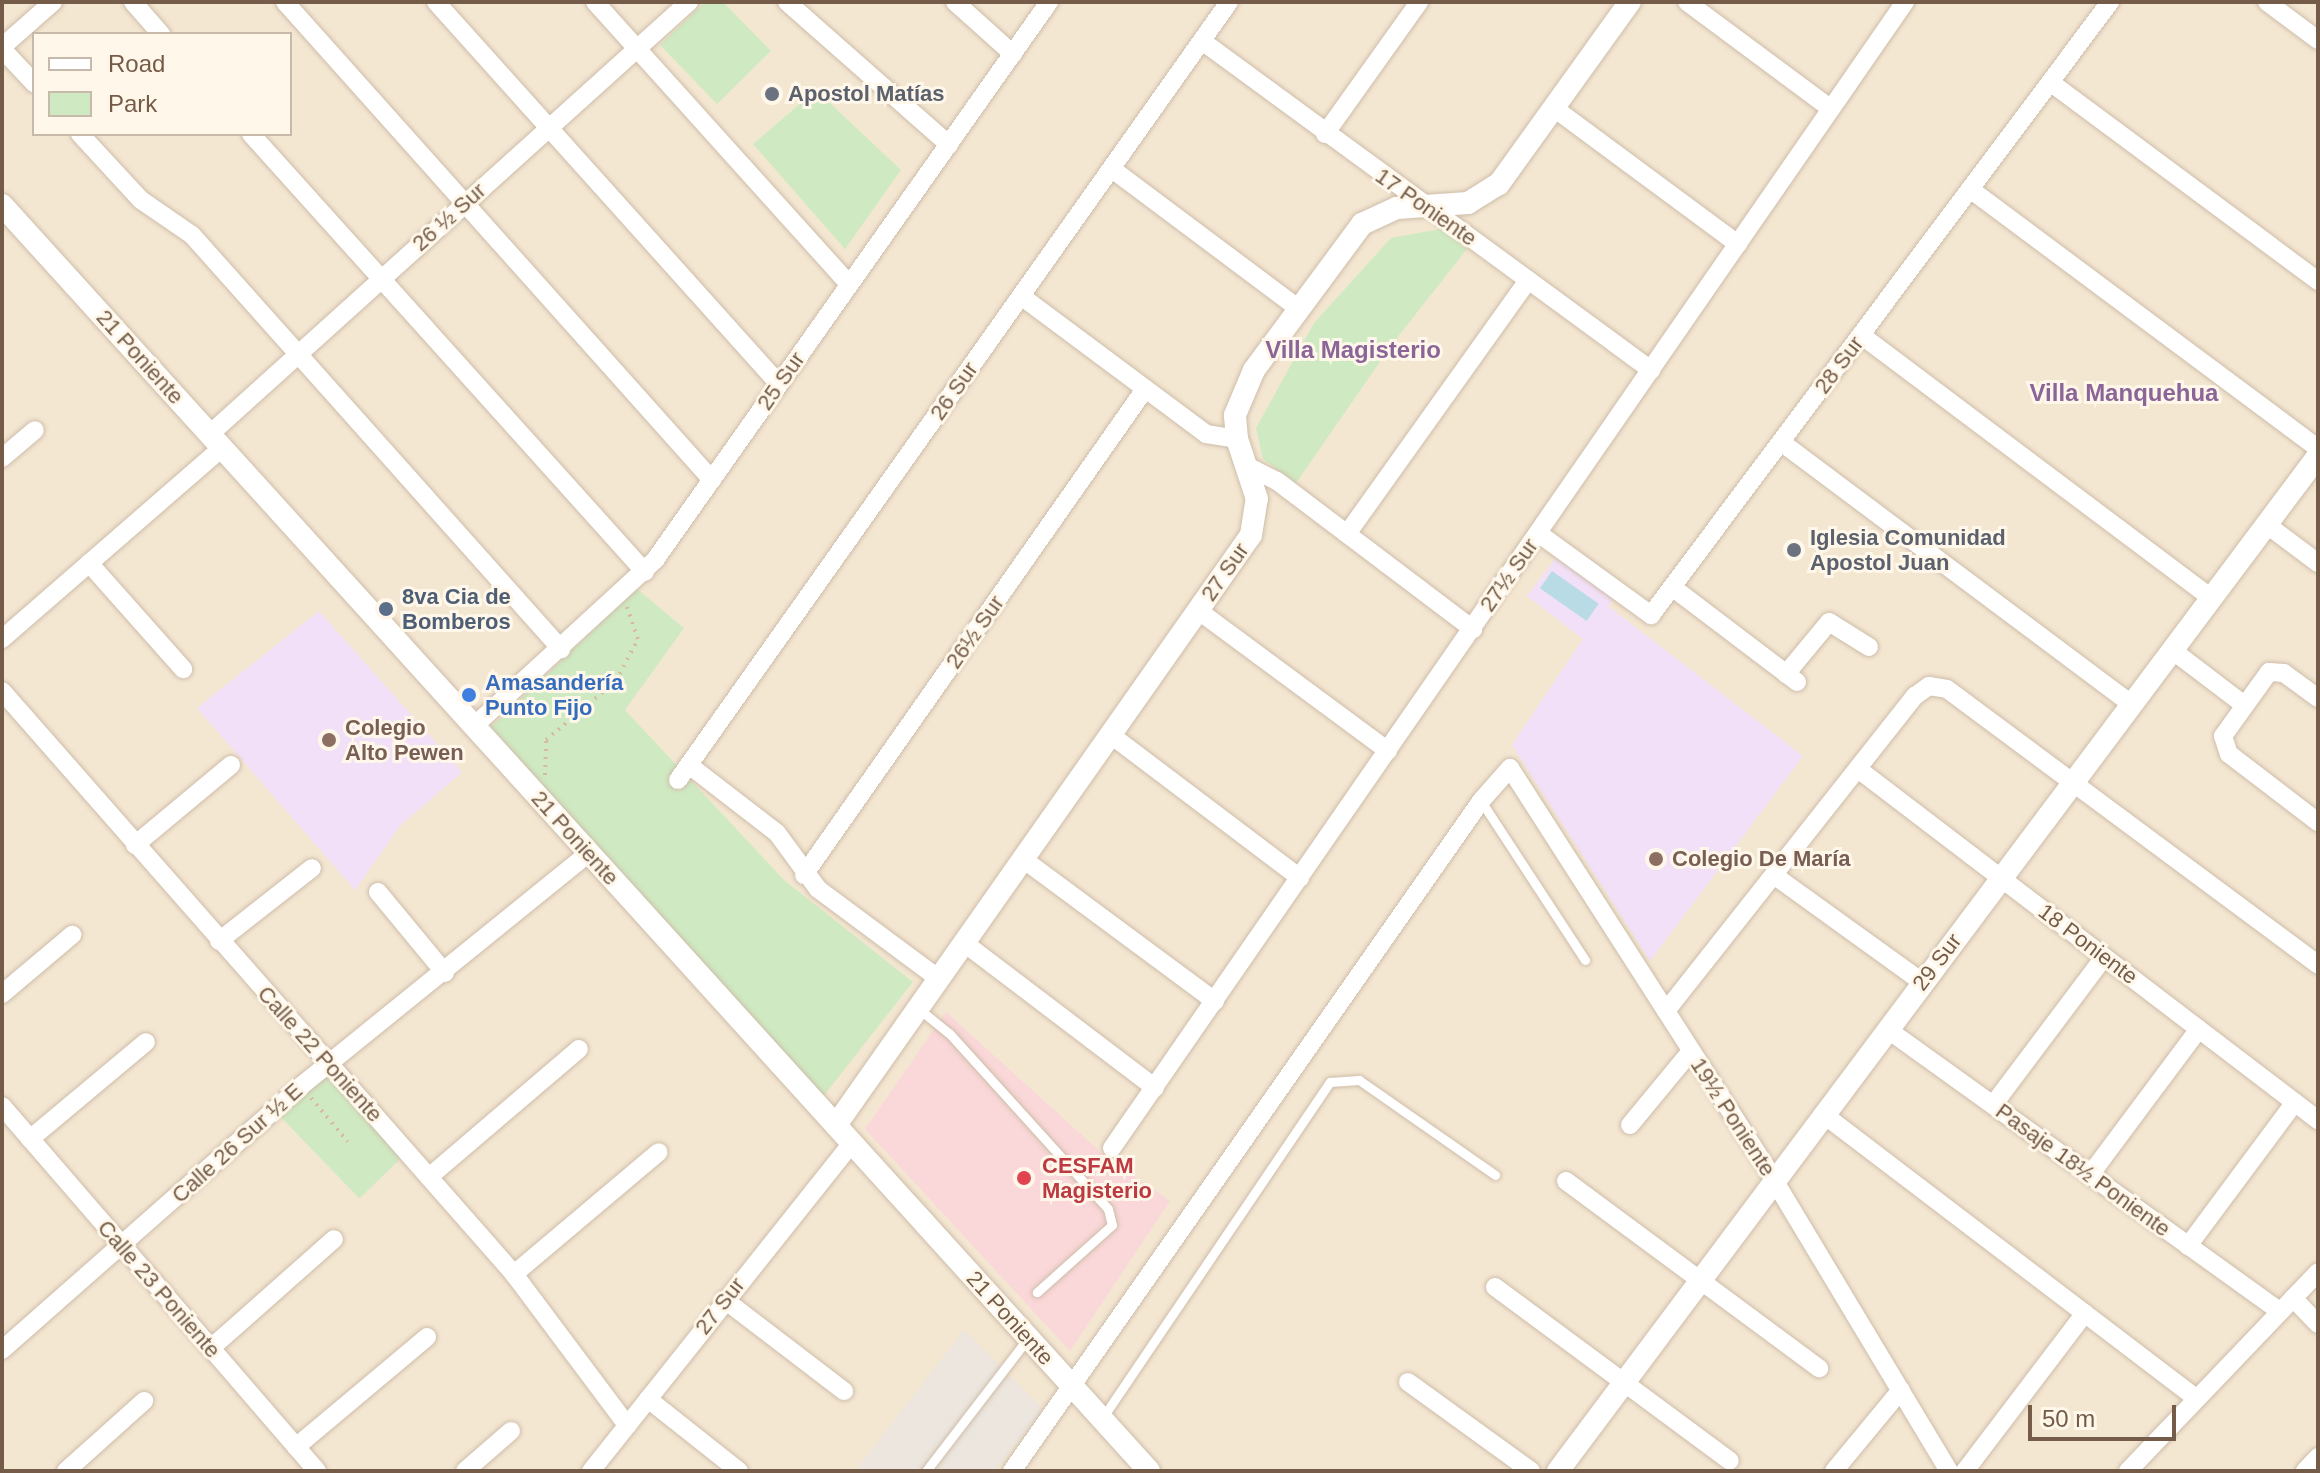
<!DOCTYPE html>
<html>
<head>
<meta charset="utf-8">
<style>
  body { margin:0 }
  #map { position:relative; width:2320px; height:1473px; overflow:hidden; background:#fcf5e3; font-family:Arial,sans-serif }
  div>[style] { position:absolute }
  .residential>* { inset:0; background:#f4e7d2 }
  .industrial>* { inset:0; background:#ece6de }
  .education>* { inset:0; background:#f2e0f8 }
  .medical>* { inset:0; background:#fad7d8 }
  .green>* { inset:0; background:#cfeac2; transform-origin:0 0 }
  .water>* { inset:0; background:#b8dbe6; transform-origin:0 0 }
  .path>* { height:4px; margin-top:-2px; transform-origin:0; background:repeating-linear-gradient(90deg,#d7b99e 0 2px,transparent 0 8px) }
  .roads { filter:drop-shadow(0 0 2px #cebdaa) drop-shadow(0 0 2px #cebdaa) }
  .service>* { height:9px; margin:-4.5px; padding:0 4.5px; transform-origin:4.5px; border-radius:4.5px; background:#fff }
  .minor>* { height:18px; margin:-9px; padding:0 9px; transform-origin:9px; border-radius:9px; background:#fff }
  .tertiary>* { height:22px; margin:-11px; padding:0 11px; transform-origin:11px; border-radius:11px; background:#fff }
  .dots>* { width:22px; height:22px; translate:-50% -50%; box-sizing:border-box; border:4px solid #fff8ea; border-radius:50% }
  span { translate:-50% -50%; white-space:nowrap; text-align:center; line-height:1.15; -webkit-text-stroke:6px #fff8ea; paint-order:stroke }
  .worship-label { font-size:22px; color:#5b616d; font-weight:700 }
  .left { translate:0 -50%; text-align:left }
  .street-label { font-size:22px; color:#755c49 }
  .service-label { font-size:22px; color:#4e5e75; font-weight:700 }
  .shop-label { font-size:22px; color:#366cbe; font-weight:700 }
  .education-label { font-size:22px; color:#785e54; font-weight:700 }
  .health-label { font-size:22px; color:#be3a42; font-weight:700 }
  .neighbourhood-label { font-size:24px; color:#8b6598; font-weight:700 }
  .frame { position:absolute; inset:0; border:4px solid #755c49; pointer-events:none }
  .legend { position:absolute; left:32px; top:32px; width:260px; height:104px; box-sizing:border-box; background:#fff8ea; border:2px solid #c8baaa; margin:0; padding:10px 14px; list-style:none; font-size:24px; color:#755c49 }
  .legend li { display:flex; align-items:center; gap:16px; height:40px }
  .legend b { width:40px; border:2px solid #c8baaa }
  .scale { position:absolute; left:2028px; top:1405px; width:148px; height:36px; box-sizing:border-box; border:4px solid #755c49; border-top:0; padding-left:10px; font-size:24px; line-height:28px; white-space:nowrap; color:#755c49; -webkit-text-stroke:6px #fff8ea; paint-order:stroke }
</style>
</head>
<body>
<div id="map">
  <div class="residential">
    <div style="clip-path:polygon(evenodd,2px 2px,2318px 2px,2318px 1471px,2px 1471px,2px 2px,34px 34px,290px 34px,290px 134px,34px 134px,34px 34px)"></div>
  </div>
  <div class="industrial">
    <div style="clip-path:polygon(964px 1330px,1043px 1409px,995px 1471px,855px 1471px)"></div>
  </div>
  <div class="education">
    <div style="clip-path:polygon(1556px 558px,1613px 599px,1608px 606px,1803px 756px,1650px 961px,1512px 745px,1583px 639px,1527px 596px)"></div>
    <div style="clip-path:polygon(319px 611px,462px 772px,400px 826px,355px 890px,197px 708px)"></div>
  </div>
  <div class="medical">
    <div style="clip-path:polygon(946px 1012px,1105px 1156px,1170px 1201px,1070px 1351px,865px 1129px)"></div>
  </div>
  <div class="green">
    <div style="clip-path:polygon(705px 2px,723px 2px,771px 51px,717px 104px,660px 45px)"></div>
    <div style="clip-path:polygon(816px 90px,901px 170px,845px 249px,753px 144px)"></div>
    <div style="clip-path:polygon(1440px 229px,1467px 249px,1393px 343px,1296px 483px,1263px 459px,1256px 428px,1314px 323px,1391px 238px)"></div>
    <div style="clip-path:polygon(637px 589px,684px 628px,625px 710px,784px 880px,913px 982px,822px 1098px,491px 727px)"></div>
    <div style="left:327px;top:1067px;width:117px;height:68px;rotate:46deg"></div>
  </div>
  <div class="water">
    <div style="left:1552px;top:571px;width:57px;height:21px;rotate:35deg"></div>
  </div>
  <div class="path">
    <div style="left:545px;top:775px;width:35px;rotate:-88deg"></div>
    <div style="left:546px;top:740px;width:92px;rotate:-40.1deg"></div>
    <div style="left:616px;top:681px;width:47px;rotate:-62.4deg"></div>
    <div style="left:638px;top:639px;width:34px;rotate:-109deg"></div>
    <div style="left:311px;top:1098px;width:57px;rotate:49.9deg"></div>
  </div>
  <div class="roads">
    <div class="service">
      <div style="left:1481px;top:801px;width:190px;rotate:56.8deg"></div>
      <div style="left:919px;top:1009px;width:38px;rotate:39deg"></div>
      <div style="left:949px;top:1033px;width:237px;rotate:47.9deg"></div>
      <div style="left:1108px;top:1209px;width:16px;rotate:76deg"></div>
      <div style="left:1112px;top:1225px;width:101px;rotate:138.2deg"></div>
      <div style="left:1103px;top:1417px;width:405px;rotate:-55.9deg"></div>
      <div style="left:1330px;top:1082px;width:29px;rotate:-4deg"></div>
      <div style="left:1359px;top:1080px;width:166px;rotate:34.9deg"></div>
      <div style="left:926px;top:1471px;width:168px;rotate:-52.5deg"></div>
    </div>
    <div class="minor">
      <div style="left:133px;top:2px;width:43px;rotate:48.8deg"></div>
      <div style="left:285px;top:2px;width:641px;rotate:48.23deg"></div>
      <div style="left:436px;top:2px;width:513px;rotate:48.08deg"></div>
      <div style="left:595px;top:2px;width:380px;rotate:48deg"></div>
      <div style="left:787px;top:2px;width:216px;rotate:41.4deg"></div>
      <div style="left:955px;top:2px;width:78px;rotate:41.9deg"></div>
      <div style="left:1687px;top:2px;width:179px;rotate:36.6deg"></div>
      <div style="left:2267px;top:2px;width:64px;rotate:36.7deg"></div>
      <div style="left:1202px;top:41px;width:557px;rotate:36.23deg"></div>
      <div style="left:2px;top:47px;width:68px;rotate:-41.4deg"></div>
      <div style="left:2px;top:49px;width:47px;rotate:46.7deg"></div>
      <div style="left:2050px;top:82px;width:334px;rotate:36.6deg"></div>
      <div style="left:1554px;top:108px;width:229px;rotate:36.5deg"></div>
      <div style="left:80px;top:134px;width:90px;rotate:47.3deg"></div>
      <div style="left:141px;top:200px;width:62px;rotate:34.5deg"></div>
      <div style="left:192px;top:235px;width:555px;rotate:48.29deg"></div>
      <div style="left:251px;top:134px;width:589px;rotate:48.03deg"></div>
      <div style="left:1325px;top:134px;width:162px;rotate:-54.5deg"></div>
      <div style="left:1112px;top:169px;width:232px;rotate:36.8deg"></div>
      <div style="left:1970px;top:189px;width:434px;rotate:36.7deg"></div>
      <div style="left:1021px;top:296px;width:231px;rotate:36.7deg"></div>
      <div style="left:1206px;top:434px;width:31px;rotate:9deg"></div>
      <div style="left:1861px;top:335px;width:438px;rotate:36.9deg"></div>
      <div style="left:210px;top:434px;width:645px;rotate:-42.05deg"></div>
      <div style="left:1781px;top:442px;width:437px;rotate:36.8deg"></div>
      <div style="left:2px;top:458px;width:43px;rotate:-40.3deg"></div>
      <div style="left:1249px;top:467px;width:31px;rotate:27deg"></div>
      <div style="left:1277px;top:481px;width:246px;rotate:37.1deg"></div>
      <div style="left:2266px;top:524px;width:65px;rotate:36.9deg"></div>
      <div style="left:1538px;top:533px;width:140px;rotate:36deg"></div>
      <div style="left:1651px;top:615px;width:766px;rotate:-53.17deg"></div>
      <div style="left:1347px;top:534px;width:312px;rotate:-54.5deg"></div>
      <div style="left:89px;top:563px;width:142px;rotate:48.4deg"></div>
      <div style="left:1672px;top:587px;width:157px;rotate:37.2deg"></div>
      <div style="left:1199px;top:611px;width:235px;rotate:36.5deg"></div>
      <div style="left:2px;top:639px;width:291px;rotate:-41deg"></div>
      <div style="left:2172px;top:650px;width:89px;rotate:37.3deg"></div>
      <div style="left:1786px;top:674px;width:67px;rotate:-50.4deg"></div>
      <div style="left:1829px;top:622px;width:47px;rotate:32deg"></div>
      <div style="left:2px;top:691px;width:776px;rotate:48.71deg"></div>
      <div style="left:514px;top:1274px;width:189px;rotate:53.2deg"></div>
      <div style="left:2318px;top:698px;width:42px;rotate:-143.7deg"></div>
      <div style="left:2284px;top:673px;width:15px;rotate:-176deg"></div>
      <div style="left:2269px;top:672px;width:79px;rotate:125.7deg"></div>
      <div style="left:2223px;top:736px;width:19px;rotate:72deg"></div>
      <div style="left:2229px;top:754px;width:112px;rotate:37.4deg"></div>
      <div style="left:474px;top:726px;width:246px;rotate:-42.5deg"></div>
      <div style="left:655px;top:560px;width:683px;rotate:-54.77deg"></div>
      <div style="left:1111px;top:735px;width:237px;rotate:37.1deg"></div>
      <div style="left:689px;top:765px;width:111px;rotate:37.7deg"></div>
      <div style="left:777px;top:833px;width:69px;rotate:53.8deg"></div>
      <div style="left:818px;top:889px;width:149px;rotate:36.6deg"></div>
      <div style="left:1858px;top:769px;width:579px;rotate:37.35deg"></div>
      <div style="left:678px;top:780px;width:953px;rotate:-54.69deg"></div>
      <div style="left:135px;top:845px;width:125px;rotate:-39.8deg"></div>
      <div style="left:1023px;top:859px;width:239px;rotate:36.5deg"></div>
      <div style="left:804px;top:875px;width:594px;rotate:-54.94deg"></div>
      <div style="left:1775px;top:876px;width:181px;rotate:35.8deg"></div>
      <div style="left:378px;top:892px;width:105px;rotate:50.4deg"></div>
      <div style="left:219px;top:941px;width:118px;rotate:-38.1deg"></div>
      <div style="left:963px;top:942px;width:241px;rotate:37.2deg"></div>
      <div style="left:2px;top:994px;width:92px;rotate:-40.1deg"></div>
      <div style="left:1666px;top:1011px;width:402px;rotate:-51.7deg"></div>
      <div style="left:1915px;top:696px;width:17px;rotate:-36deg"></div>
      <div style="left:1929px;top:686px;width:18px;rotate:9deg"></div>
      <div style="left:1947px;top:689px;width:462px;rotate:36.6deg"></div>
      <div style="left:1887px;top:1029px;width:484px;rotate:35.7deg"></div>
      <div style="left:1993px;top:1105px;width:185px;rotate:-53.1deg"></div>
      <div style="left:2px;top:1106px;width:482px;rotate:49.2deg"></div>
      <div style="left:1823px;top:1114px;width:469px;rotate:37.3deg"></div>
      <div style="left:1630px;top:1125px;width:96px;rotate:-50.5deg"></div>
      <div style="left:30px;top:1139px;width:151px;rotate:-39.9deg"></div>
      <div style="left:1112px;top:1148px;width:1394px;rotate:-55.32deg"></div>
      <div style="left:2090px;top:1175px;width:182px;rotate:-53.3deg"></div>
      <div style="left:429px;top:1177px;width:197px;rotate:-40.5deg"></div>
      <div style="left:1566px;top:1181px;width:315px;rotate:36.5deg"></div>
      <div style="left:2188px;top:1246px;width:179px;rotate:-53.4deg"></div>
      <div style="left:514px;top:1274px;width:189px;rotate:-40.1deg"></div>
      <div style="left:1495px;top:1287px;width:292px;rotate:36.5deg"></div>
      <div style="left:2293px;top:1298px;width:36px;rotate:46deg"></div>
      <div style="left:725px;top:1300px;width:150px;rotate:37.4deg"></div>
      <div style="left:211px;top:1348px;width:164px;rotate:-41.5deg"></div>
      <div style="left:2px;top:1350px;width:399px;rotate:-41.4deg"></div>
      <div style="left:301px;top:1086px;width:370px;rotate:-39deg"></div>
      <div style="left:1408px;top:1382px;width:152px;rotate:35.9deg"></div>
      <div style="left:648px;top:1399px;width:116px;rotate:38.4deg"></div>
      <div style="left:296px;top:1447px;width:171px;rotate:-40deg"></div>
      <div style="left:66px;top:1471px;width:105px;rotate:-41.9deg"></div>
      <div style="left:465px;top:1471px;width:61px;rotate:-41deg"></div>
      <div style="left:591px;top:1471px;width:419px;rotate:-51.5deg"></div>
      <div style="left:1012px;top:1471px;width:818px;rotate:-55.01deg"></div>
      <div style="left:1481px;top:801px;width:44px;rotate:-48.7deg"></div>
      <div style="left:1510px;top:768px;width:489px;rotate:57.3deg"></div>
      <div style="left:1774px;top:1180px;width:340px;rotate:59deg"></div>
      <div style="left:1834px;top:1471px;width:105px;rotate:-50.4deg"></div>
      <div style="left:1965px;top:1471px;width:198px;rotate:-52.8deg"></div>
      <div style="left:2128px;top:1471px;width:275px;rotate:-46.3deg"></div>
      <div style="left:2305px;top:1471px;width:19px;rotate:-47deg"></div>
    </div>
    <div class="tertiary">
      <div style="left:2px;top:205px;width:1708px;rotate:47.82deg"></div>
      <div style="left:836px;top:1125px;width:721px;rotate:-54.88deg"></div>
      <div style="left:1251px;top:535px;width:36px;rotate:-81deg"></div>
      <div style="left:1257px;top:499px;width:63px;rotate:-108.4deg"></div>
      <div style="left:1237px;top:439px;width:24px;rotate:-95deg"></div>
      <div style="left:1235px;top:415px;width:49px;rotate:-67.1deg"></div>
      <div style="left:1254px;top:370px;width:182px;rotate:-53.5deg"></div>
      <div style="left:1362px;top:224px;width:38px;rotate:-25deg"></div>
      <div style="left:1397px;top:208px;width:71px;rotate:-4deg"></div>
      <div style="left:1468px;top:203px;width:36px;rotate:-32deg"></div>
      <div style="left:1499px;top:184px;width:224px;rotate:-54.3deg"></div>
      <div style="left:1558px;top:1471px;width:1268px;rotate:-53.18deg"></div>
    </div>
  </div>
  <div class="dots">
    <div style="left:772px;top:94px;background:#6b7280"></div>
    <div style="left:1794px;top:550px;background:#6b7280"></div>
    <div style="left:386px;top:609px;background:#5c6f8a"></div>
    <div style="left:469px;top:695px;background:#3f7fe0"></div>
    <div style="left:329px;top:740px;background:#8d6e63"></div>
    <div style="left:1656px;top:859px;background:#8d6e63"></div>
    <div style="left:1024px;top:1178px;background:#e0444e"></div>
  </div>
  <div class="worship-label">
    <span class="left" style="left:788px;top:94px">Apostol Matías</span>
    <span class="left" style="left:1810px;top:550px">Iglesia Comunidad<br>Apostol Juan</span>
  </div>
  <div class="street-label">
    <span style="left:1426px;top:207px;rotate:35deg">17 Poniente</span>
    <span style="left:449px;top:217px;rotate:-42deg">26 ½ Sur</span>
    <span style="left:140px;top:357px;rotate:48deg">21 Poniente</span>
    <span style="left:1839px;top:365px;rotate:-53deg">28 Sur</span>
    <span style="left:781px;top:381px;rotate:-55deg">25 Sur</span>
    <span style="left:954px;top:391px;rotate:-55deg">26 Sur</span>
    <span style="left:1225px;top:572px;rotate:-55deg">27 Sur</span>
    <span style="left:1509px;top:575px;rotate:-55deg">27½ Sur</span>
    <span style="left:975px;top:632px;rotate:-55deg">26½ Sur</span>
    <span style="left:575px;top:838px;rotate:48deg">21 Poniente</span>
    <span style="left:2088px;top:944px;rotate:37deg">18 Poniente</span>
    <span style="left:1937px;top:962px;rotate:-53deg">29 Sur</span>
    <span style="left:320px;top:1054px;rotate:48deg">Calle 22 Poniente</span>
    <span style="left:1733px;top:1117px;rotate:57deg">19½ Poniente</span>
    <span style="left:237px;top:1143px;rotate:-42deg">Calle 26 Sur ½ E</span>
    <span style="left:2083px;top:1170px;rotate:36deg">Pasaje 18½ Poniente</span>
    <span style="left:159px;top:1289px;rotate:49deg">Calle 23 Poniente</span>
    <span style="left:720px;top:1306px;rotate:-52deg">27 Sur</span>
    <span style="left:1010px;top:1318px;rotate:48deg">21 Poniente</span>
  </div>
  <div class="service-label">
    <span class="left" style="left:402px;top:609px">8va Cia de<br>Bomberos</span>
  </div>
  <div class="shop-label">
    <span class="left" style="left:485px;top:695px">Amasandería<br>Punto Fijo</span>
  </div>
  <div class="education-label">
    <span class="left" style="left:345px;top:740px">Colegio<br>Alto Pewen</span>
    <span class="left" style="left:1672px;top:859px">Colegio De María</span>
  </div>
  <div class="health-label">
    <span class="left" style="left:1042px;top:1178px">CESFAM<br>Magisterio</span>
  </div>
  <div class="neighbourhood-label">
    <span style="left:1353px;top:350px">Villa Magisterio</span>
    <span style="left:2124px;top:393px">Villa Manquehua</span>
  </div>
  <div class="frame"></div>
  <ul class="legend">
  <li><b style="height:10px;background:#fff"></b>Road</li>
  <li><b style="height:22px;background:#cfeac2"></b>Park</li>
  </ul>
  <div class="scale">50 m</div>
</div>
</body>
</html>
